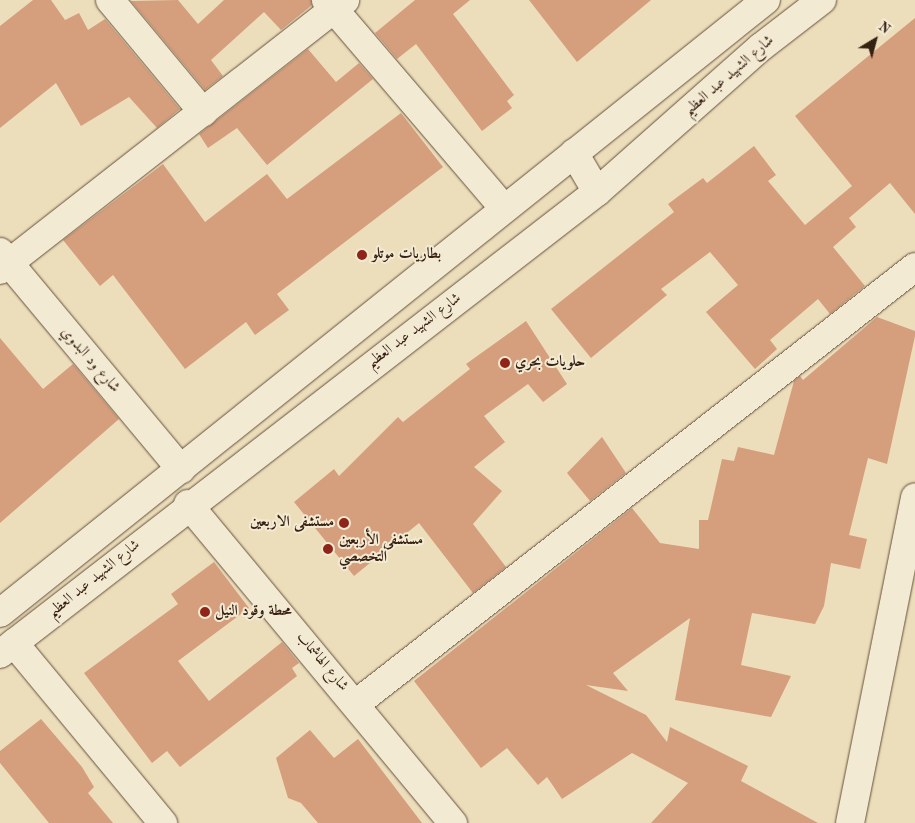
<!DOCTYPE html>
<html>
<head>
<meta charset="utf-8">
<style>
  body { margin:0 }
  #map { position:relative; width:915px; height:823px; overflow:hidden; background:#eddebb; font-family:"Old Standard TT",Amiri,serif }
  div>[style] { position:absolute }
  .building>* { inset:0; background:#d59e7d }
  .roads { filter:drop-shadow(0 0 1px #64503c) drop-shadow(0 0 1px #64503c) }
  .street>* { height:28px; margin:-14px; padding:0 14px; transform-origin:14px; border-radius:14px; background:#f3ead3 }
  .secondary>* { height:28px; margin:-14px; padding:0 14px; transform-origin:14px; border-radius:14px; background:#f3ead3 }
  .dots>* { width:14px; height:14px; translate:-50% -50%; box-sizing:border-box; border:2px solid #f3ead3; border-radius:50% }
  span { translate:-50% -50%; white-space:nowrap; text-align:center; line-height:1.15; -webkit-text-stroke:4px #f3ead3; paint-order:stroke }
  .street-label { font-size:15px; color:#362012 }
  .poi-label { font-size:15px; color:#362012; font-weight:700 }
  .left { translate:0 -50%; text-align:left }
  .right { translate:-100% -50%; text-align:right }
  .north { position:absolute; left:850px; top:15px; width:50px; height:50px; -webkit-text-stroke:4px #f3ead3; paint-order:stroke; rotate:37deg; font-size:14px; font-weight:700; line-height:20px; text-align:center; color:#362012 }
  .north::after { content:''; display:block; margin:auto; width:18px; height:22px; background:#362012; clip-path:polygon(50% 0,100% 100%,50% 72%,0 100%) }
</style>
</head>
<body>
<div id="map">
  <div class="building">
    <div style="clip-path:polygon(33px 0,51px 0,65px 20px,79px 13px,88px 30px,105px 19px,180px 109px,157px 128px,129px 97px,81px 126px,56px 83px,0 128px,0 26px)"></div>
    <div style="clip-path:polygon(178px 0,198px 24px,224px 0,311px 0,312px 5px,281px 30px,264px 12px,211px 60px,223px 76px,205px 90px,131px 1px)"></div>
    <div style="clip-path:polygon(415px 0,470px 0,453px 14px,514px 95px,507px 101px,512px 108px,482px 131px,416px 44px,397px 59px,375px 33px)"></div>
    <div style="clip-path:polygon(529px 0,651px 0,577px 62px)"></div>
    <div style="clip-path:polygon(915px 18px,915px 214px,890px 183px,849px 218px,856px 227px,833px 247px,865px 286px,830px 314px,818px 299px,770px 340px,777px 349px,755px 369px,706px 312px,738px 285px,710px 252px,661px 289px,667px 295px,591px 358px,551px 309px,674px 212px,668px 204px,703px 178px,707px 183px,754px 146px,776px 175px,768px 181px,805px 225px,852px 186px,795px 116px)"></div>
    <div style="clip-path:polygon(308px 49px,336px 82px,359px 63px,373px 79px,267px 165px,237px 128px,208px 148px,199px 134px)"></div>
    <div style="clip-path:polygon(401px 113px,443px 167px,277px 294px,289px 310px,255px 335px,246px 322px,185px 369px,113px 275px,100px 286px,63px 240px,163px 164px,205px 222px,267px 174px,287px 199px)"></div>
    <div style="clip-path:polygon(877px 317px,915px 331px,915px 336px,887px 464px,868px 458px,849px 535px,867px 539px,860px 569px,831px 563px,824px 606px,815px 624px,752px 613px,741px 665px,791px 676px,771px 717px,675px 700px,690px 618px,613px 673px,628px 691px,586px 685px,646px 715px,667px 742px,670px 727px,748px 766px,741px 781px,818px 823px,651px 823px,688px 783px,632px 753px,562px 799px,547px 777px,538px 785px,507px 748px,481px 768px,414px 681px,632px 508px,660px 543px,699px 549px,699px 520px,708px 520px,722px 459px,734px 461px,738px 447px,774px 455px,794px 381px,800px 376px,803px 380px)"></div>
    <div style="clip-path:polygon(526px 321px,567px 384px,543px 402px,528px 384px,484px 416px,505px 442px,474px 467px,502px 491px,473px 524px,506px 567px,473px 593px,419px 523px,354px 576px,294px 502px,334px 469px,339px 476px,398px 417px,403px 422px,470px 369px,466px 364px)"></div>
    <div style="clip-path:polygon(0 338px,43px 389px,73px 364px,119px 419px,0 523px)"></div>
    <div style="clip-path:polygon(602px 437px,626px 473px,590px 501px,567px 473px)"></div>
    <div style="clip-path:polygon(214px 562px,249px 608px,178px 661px,209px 701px,282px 642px,299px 663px,292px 668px,297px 676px,180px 767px,167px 751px,152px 763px,84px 673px,178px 604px,171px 594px)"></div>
    <div style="clip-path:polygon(41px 719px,82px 767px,94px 787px,88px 793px,113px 823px,49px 823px,0 763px,0 751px)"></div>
    <div style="clip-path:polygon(310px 730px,334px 758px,358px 739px,422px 823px,318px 823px,301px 803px,288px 798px,276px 758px)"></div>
  </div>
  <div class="roads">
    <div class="street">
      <div style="left:110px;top:0;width:146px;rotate:50.3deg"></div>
      <div style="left:326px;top:0;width:272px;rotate:49.5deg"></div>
      <div style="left:0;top:270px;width:438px;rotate:-38deg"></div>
      <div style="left:14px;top:643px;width:234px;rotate:50.4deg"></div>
      <div style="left:357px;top:703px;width:708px;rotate:-38deg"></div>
      <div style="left:850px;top:823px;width:332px;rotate:-78.7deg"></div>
    </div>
    <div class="secondary">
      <div style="left:574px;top:153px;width:45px;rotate:59.5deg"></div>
      <div style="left:0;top:252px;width:283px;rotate:50.2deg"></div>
      <div style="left:188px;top:504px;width:415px;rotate:50.3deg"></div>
      <div style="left:0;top:613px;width:981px;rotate:-38.67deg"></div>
      <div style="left:0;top:654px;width:755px;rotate:-37.74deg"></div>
      <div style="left:597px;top:192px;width:219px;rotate:-41.5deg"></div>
      <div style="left:761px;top:47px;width:77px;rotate:-37.6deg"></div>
    </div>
  </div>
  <div class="dots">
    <div style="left:362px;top:255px;background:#8f2418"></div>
    <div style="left:505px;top:363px;background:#8f2418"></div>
    <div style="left:344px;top:523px;background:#8f2418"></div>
    <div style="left:328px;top:549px;background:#8f2418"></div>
    <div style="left:205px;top:612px;background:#8f2418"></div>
  </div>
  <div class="street-label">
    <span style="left:729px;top:76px;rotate:-41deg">شارع الشهيد عبد العظيم</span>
    <span style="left:414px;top:331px;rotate:-37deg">شارع الشهيد عبد العظيم</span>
    <span style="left:90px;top:360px;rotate:49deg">شارع ود البدوي</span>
    <span style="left:94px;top:579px;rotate:-39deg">شارع الشهيد عبد العظيم</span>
    <span style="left:322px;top:662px;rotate:50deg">شارع الهاشماب</span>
  </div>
  <div class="poi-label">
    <span class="left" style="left:372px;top:255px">بطاريات موتلو</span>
    <span class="left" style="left:515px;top:363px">حلويات بحري</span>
    <span class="right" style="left:334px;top:523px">مستشفى الاربعين</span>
    <span class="left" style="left:339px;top:549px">مستشفى الأربعين<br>التخصصي</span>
    <span class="left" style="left:215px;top:612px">محطة وقود النيل</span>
  </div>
  <div class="north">N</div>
</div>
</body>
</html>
